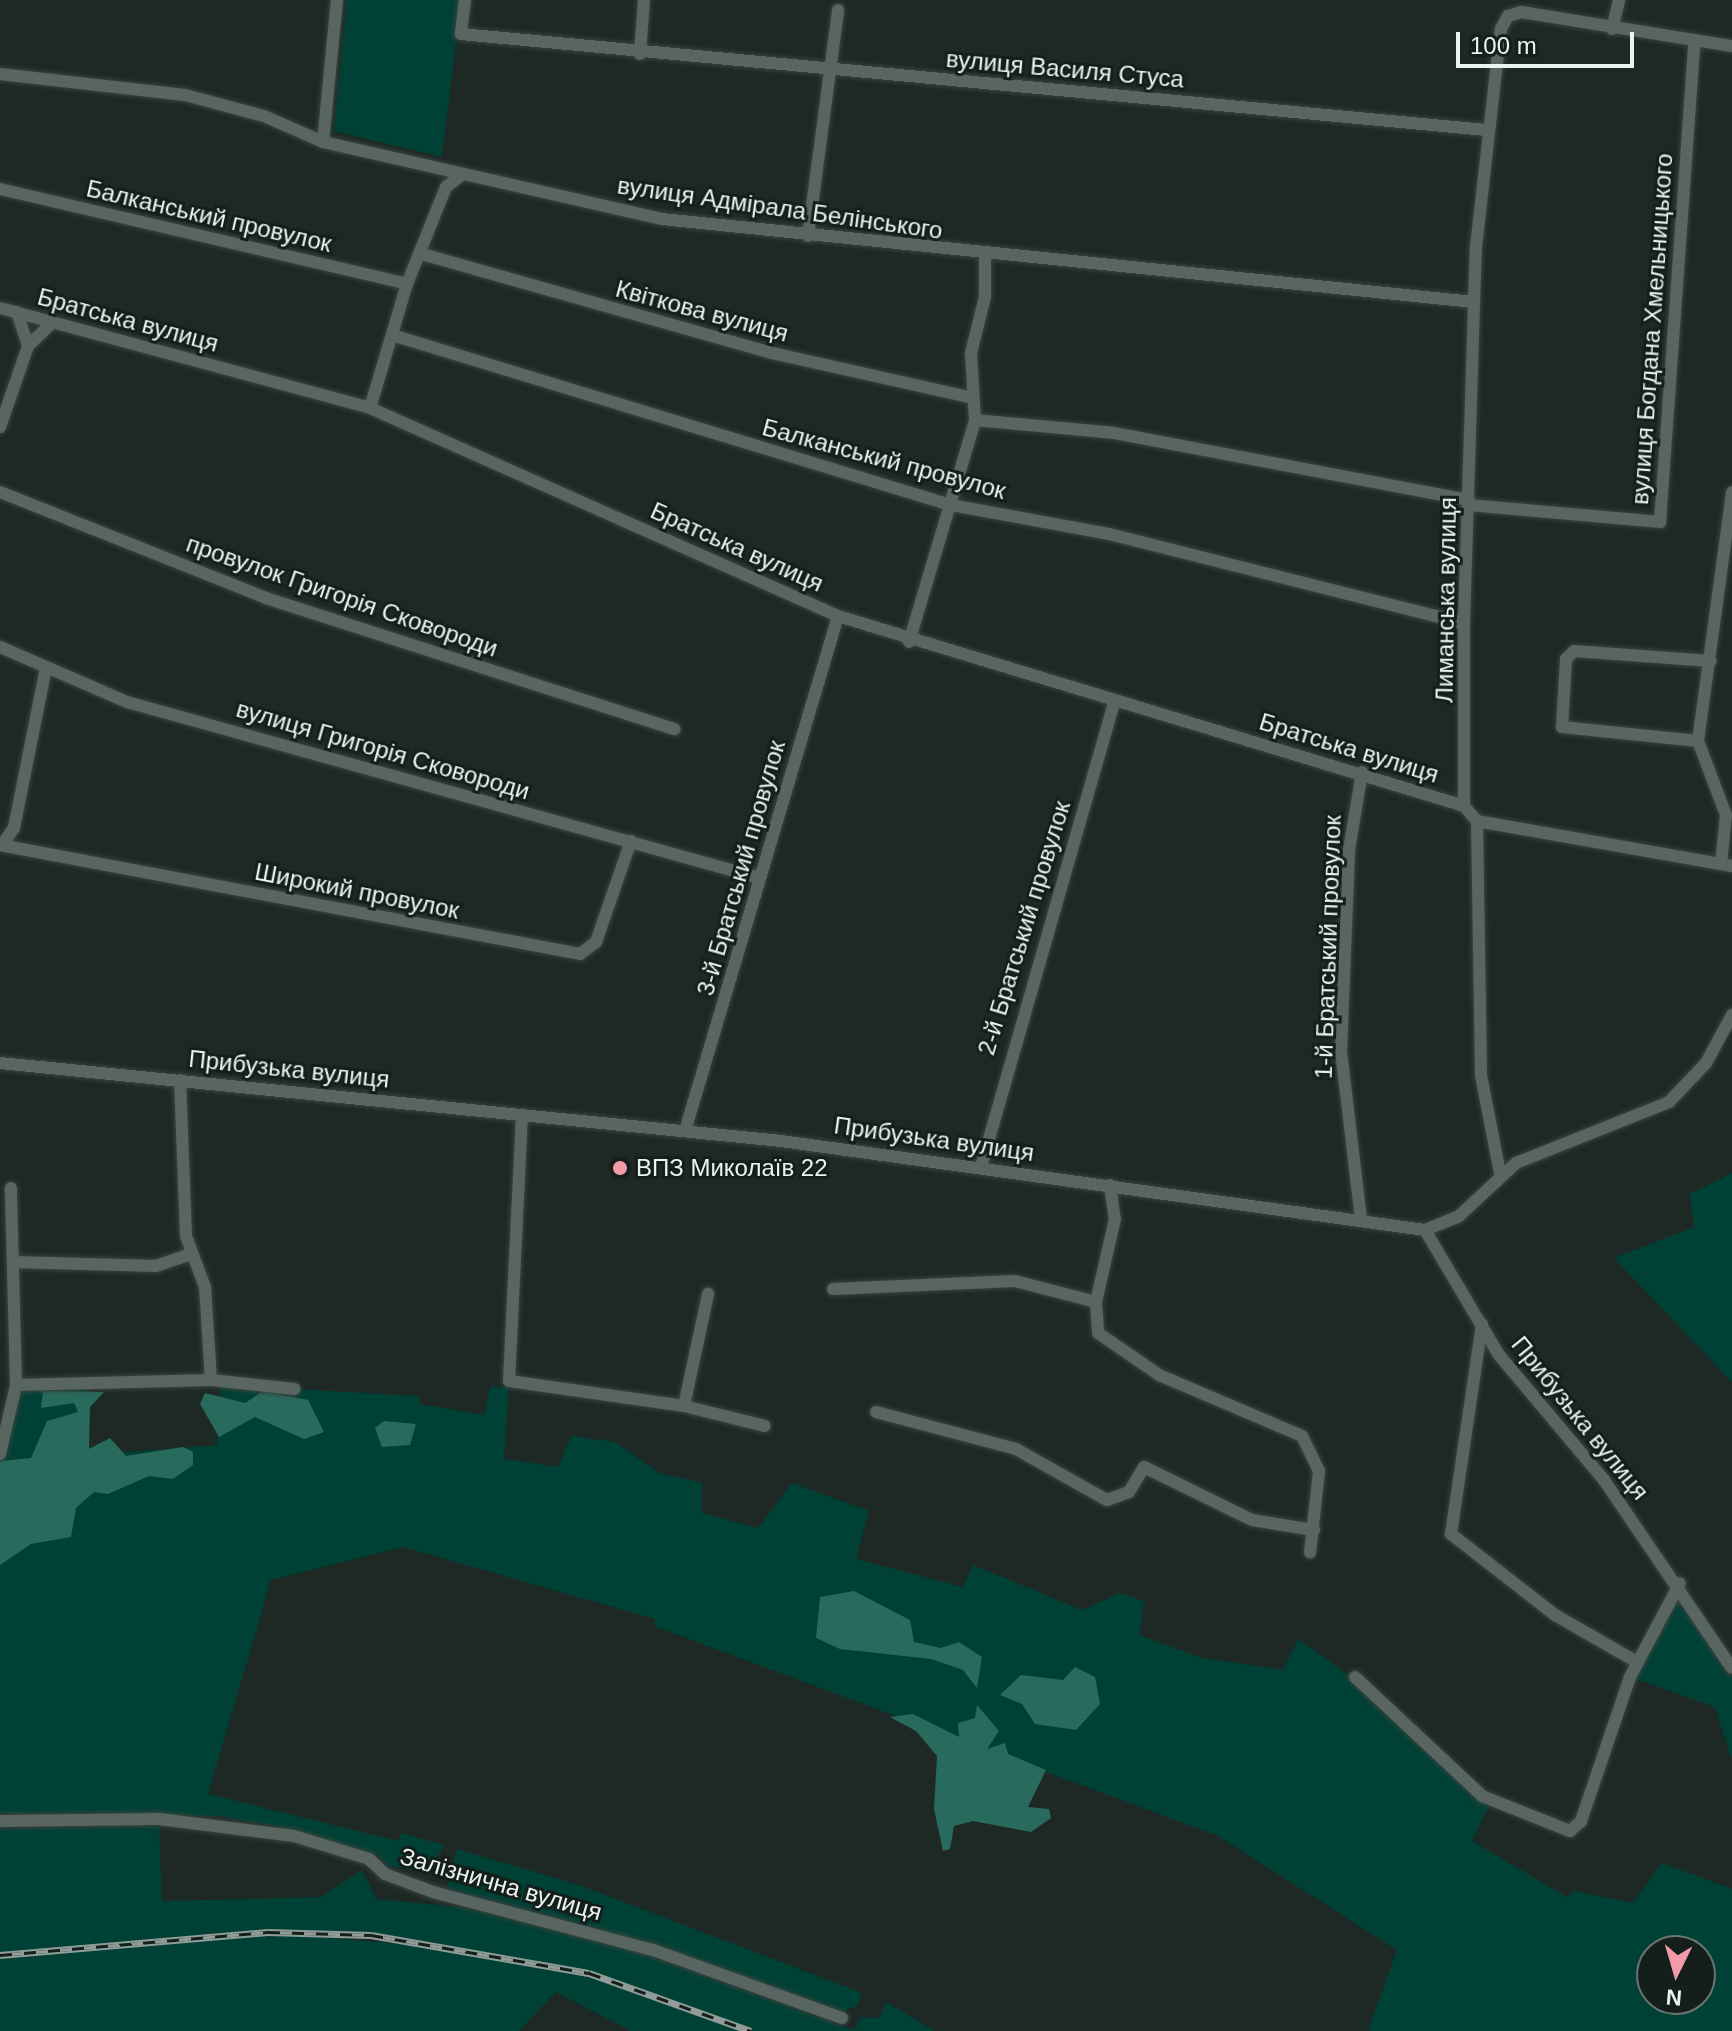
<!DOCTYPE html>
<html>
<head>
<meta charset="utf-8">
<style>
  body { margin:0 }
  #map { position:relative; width:1732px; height:2031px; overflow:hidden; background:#1e2926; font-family:Arial,sans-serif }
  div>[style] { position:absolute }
  .green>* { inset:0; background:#004135 }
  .forest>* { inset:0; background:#286b5c }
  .roads { filter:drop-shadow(0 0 2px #394440) drop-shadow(0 0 2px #394440) }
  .minor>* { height:12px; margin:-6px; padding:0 6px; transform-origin:6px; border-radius:6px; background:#586561 }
  .rail>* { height:7px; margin-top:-3.5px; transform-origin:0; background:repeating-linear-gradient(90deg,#141f1c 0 12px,#919b98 0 24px); box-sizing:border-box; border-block:2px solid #919b98 }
  .dots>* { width:22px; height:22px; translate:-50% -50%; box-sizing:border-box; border:4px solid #141f1c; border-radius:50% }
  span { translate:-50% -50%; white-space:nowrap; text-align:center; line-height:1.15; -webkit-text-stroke:6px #141f1c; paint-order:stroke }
  .street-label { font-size:24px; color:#ebf3f0 }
  .poi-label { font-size:24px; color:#ebf3f0 }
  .left { translate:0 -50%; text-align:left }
  .north { position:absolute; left:1636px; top:1935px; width:80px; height:80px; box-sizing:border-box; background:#141f1c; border:2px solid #6a7471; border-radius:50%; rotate:185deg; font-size:22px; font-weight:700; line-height:32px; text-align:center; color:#ebf3f0 }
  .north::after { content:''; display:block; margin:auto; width:28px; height:36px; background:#f39aa8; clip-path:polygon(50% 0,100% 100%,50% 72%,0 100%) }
  .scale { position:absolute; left:1456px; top:32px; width:178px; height:36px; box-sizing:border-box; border:4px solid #ebf3f0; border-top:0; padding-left:10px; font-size:24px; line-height:28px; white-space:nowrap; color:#ebf3f0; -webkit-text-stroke:6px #141f1c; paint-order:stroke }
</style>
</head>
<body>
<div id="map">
  <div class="green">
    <div style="clip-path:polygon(347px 0,461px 0,442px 157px,334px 131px)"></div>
    <div style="clip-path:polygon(1732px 1173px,1732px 1382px,1614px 1258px,1694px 1227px,1690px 1194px)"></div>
    <div style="clip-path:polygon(evenodd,90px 1385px,86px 1446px,117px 1453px,217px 1445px,221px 1385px,419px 1396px,419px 1404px,484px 1415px,490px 1387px,509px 1387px,504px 1459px,558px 1467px,571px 1436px,615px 1442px,660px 1473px,702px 1483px,702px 1513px,758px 1528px,792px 1483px,869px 1511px,856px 1559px,963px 1587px,973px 1565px,1082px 1610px,1120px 1593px,1144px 1601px,1139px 1635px,1202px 1658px,1283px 1670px,1298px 1639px,1354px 1679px,1490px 1803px,1472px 1841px,1567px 1897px,1574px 1891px,1633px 1903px,1662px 1863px,1732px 1889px,1732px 2031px,1368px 2031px,1397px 1950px,1218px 1836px,654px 1626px,655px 1619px,403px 1547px,271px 1580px,208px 1794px,398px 1841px,401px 1833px,444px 1845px,429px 1872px,389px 1866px,378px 1855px,296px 1830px,219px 1816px,0 1814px,0 1458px,23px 1387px,90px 1385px,1652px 1951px,1700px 1951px,1700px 1999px,1652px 1999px,1652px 1951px)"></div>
    <div style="clip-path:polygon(1677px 1598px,1732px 1677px,1732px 1760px,1715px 1707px,1633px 1678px)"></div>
    <div style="clip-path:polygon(159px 1826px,162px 1901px,321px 1897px,362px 1870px,376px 1899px,468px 1908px,650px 1956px,854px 2030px,861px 2017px,880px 2018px,886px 2002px,935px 2031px,753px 2031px,589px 1972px,371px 1934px,268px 1931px,0 1954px,0 1828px)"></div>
    <div style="clip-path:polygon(457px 1849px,579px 1885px,862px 1993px,857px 2006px,840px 2012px,654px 1944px,446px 1889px)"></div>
    <div style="clip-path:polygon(268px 1933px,491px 1951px,647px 1991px,749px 2031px,631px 2031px,556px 1992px,519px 2031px,0 2031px,0 1957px)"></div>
  </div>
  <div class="forest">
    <div style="clip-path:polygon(43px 1391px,104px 1392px,90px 1407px,89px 1449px,110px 1438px,126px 1456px,183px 1447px,193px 1452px,193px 1465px,173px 1479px,149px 1476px,108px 1494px,94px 1492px,76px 1508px,71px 1537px,31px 1544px,0 1565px,0 1461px,31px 1458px,47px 1421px,78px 1412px,74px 1403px,41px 1408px)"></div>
    <div style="clip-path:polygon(263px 1391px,308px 1400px,324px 1432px,304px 1439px,255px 1417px,219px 1437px,200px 1404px,205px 1393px,245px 1403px)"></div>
    <div style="clip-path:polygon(384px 1421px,416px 1424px,410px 1445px,382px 1447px,375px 1428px)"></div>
    <div style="clip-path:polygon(854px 1591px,910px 1620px,914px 1642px,941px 1648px,959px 1642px,982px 1657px,977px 1688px,963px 1670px,931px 1659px,840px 1649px,816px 1638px,820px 1597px)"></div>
    <div style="clip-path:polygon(1075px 1667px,1095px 1677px,1100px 1704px,1076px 1730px,1035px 1724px,1022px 1704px,1000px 1695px,1021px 1675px,1063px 1680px)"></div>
    <div style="clip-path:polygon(977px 1705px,999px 1731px,987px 1749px,1005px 1743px,1008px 1754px,1046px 1770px,1028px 1807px,1049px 1809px,1051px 1818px,1031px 1832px,973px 1821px,954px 1826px,950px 1849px,943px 1851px,934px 1809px,937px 1756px,916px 1731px,890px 1717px,913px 1714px,959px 1737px,958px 1723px,975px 1718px)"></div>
  </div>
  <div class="roads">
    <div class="minor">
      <div style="left:465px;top:0;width:34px;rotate:97deg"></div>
      <div style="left:461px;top:34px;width:1029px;rotate:5.35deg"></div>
      <div style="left:1612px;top:29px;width:30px;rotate:-76deg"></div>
      <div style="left:640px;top:54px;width:54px;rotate:-85.8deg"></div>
      <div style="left:0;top:74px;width:186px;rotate:6.5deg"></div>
      <div style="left:185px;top:95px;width:82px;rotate:14.9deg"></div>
      <div style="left:264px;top:116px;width:64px;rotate:23.8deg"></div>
      <div style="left:323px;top:142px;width:348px;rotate:12.8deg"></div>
      <div style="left:662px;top:219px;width:815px;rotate:5.84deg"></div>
      <div style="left:323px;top:142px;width:143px;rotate:-84.4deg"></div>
      <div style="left:0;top:189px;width:418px;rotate:13.1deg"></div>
      <div style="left:808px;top:236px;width:228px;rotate:-82.4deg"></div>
      <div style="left:422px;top:254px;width:364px;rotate:15.8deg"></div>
      <div style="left:772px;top:353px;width:206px;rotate:12.6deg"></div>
      <div style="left:0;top:308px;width:383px;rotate:15.1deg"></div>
      <div style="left:370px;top:408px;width:512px;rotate:23.96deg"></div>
      <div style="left:838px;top:616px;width:654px;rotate:16.88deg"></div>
      <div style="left:17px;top:312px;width:36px;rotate:72deg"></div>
      <div style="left:392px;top:335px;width:584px;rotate:16.92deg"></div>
      <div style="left:951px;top:505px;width:161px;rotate:10.4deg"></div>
      <div style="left:1109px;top:534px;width:366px;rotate:14.1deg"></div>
      <div style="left:370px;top:408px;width:129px;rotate:-73.4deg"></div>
      <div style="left:407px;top:284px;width:105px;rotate:-68.1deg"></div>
      <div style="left:446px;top:187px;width:18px;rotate:-38deg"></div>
      <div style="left:975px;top:420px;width:140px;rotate:5.3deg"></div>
      <div style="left:1114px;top:433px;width:361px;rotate:10.7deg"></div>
      <div style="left:0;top:427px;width:86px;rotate:-70.9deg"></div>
      <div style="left:28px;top:346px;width:33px;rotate:-44deg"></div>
      <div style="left:0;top:492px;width:286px;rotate:21.7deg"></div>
      <div style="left:266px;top:598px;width:429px;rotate:17.8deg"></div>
      <div style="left:1469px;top:505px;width:192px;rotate:5.1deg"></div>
      <div style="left:1660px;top:522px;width:480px;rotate:-85.9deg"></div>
      <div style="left:909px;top:642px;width:232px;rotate:-73.4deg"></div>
      <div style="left:975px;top:420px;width:67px;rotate:-93.4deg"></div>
      <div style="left:971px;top:353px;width:58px;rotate:-76deg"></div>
      <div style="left:985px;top:297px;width:41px;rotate:-90deg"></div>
      <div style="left:0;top:647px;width:138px;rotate:23.4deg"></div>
      <div style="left:127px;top:702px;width:657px;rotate:15.54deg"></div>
      <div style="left:1698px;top:741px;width:137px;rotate:-174.1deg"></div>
      <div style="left:1562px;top:727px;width:68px;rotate:-86.6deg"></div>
      <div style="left:1566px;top:659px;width:11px;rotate:-45deg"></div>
      <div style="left:1574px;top:651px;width:137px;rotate:4.2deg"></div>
      <div style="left:1477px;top:821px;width:259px;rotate:10deg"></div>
      <div style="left:0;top:845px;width:590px;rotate:10.64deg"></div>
      <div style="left:580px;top:954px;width:20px;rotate:-37deg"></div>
      <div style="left:596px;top:942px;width:107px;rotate:-70.9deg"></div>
      <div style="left:2px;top:845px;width:21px;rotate:-55deg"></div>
      <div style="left:14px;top:828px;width:163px;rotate:-78.7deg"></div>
      <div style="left:1721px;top:864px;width:49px;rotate:-84.2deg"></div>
      <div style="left:1726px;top:815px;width:79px;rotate:-110.7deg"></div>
      <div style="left:1698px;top:741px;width:251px;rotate:-82.2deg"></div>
      <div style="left:0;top:1063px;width:785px;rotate:5.7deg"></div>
      <div style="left:781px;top:1141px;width:650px;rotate:7.87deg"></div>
      <div style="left:1425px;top:1230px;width:145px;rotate:59.4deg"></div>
      <div style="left:1499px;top:1355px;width:163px;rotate:50deg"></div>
      <div style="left:1604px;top:1480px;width:227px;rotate:55.8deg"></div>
      <div style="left:180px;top:1080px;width:156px;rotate:87.8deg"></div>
      <div style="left:186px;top:1236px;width:54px;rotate:69.6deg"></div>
      <div style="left:205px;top:1287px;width:93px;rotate:86.3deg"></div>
      <div style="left:522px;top:1115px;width:266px;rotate:92.8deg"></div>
      <div style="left:509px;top:1381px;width:177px;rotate:8.1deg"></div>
      <div style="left:684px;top:1406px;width:83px;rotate:13.9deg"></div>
      <div style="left:685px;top:1131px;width:537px;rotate:-73.45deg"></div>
      <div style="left:981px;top:1167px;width:483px;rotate:-74deg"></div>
      <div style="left:1500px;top:1173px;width:100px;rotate:-101deg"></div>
      <div style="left:1481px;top:1075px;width:254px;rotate:-90.9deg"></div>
      <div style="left:1477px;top:821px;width:20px;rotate:-131deg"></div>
      <div style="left:1464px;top:806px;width:183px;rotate:-90deg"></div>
      <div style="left:1464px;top:623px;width:376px;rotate:-88.2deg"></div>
      <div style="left:1476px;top:247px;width:219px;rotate:-83.5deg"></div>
      <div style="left:1501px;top:29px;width:15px;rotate:-62deg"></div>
      <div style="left:1508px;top:16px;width:14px;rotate:-17deg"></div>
      <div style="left:1521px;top:12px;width:214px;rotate:9.2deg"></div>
      <div style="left:1110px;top:1185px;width:34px;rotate:82deg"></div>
      <div style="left:1115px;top:1219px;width:85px;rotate:102.9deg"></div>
      <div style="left:1096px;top:1302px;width:31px;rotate:86deg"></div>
      <div style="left:1098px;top:1333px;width:74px;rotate:34.5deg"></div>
      <div style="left:1159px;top:1375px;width:155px;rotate:23.1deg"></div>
      <div style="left:1302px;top:1436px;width:39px;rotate:64deg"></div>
      <div style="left:1319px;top:1471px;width:82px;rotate:96.3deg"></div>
      <div style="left:1361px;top:1219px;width:168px;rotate:-96.8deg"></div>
      <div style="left:1341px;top:1052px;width:202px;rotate:-87.7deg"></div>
      <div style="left:1349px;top:850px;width:79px;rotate:-80.5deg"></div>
      <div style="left:1425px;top:1230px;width:37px;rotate:-22deg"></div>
      <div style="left:1459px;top:1216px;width:78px;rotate:-42.9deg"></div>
      <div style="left:1516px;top:1163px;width:165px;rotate:-21.7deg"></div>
      <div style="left:1669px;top:1102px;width:54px;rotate:-46.5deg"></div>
      <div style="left:1706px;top:1063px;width:55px;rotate:-61.6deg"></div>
      <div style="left:13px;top:1262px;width:143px;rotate:1.6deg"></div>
      <div style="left:156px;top:1266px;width:36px;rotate:-19deg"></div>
      <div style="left:833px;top:1289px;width:182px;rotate:-2.5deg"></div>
      <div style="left:1015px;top:1281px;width:84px;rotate:14.5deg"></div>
      <div style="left:1482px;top:1324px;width:212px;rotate:98.4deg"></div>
      <div style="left:1451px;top:1534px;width:132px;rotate:37.9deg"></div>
      <div style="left:1555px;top:1615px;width:95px;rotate:29.8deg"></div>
      <div style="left:16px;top:1385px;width:195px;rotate:-1.5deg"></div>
      <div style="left:211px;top:1380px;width:84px;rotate:6.1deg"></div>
      <div style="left:684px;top:1406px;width:115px;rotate:-77.9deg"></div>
      <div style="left:876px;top:1412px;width:145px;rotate:14.8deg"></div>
      <div style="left:1016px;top:1449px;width:104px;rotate:29.3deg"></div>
      <div style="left:1107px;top:1500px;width:23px;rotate:-20deg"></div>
      <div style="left:1129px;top:1492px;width:29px;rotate:-59deg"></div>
      <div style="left:1144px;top:1467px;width:120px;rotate:26.1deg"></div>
      <div style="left:1252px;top:1520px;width:63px;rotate:9.2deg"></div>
      <div style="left:0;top:1454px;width:71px;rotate:-76.9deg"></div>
      <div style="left:16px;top:1385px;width:197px;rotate:-91.5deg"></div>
      <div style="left:1355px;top:1677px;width:174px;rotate:43.1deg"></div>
      <div style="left:1482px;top:1796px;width:95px;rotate:21.7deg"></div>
      <div style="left:1570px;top:1831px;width:15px;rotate:-42deg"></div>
      <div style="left:1581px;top:1821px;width:152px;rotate:-71.2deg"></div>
      <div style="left:1630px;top:1677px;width:106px;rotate:-62deg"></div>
      <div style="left:0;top:1821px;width:159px;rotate:-0.7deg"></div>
      <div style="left:159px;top:1819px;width:136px;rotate:7.2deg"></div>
      <div style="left:294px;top:1836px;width:78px;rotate:17deg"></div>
      <div style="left:369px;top:1859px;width:22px;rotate:43deg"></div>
      <div style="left:385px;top:1874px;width:51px;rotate:20.6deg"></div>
      <div style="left:433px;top:1892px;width:228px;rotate:14.8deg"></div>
      <div style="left:653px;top:1950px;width:201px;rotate:19.8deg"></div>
    </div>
  </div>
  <div class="rail">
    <div style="left:0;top:1955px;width:269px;rotate:-4.9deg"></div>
    <div style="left:268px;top:1932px;width:103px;rotate:1.7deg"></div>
    <div style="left:371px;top:1935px;width:221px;rotate:9.9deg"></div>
    <div style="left:589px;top:1973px;width:172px;rotate:19.7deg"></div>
  </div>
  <div class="dots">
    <div style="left:620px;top:1168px;background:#f39aa8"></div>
  </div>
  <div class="street-label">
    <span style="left:1065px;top:69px;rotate:5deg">вулиця Василя Стуса</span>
    <span style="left:780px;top:208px;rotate:8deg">вулиця Адмірала Белінського</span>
    <span style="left:209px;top:216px;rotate:13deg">Балканський провулок</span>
    <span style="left:702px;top:311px;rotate:15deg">Квіткова вулиця</span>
    <span style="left:128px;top:320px;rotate:15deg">Братська вулиця</span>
    <span style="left:1652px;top:329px;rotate:-86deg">вулиця Богдана Хмельницького</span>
    <span style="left:884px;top:459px;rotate:15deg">Балканський провулок</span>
    <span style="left:737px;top:547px;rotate:24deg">Братська вулиця</span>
    <span style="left:342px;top:596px;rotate:19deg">провулок Григорія Сковороди</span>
    <span style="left:1446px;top:600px;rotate:-89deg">Лиманська вулиця</span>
    <span style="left:1349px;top:748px;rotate:17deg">Братська вулиця</span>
    <span style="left:383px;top:750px;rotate:16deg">вулиця Григорія Сковороди</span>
    <span style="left:741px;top:868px;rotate:-74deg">3-й Братський провулок</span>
    <span style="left:357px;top:891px;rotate:11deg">Широкий провулок</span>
    <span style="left:1024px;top:928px;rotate:-73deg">2-й Братський провулок</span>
    <span style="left:1328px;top:947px;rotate:-88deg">1-й Братський провулок</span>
    <span style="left:289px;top:1069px;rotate:6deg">Прибузька вулиця</span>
    <span style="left:934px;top:1139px;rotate:8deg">Прибузька вулиця</span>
    <span style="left:1580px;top:1418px;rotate:51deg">Прибузька вулиця</span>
    <span style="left:501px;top:1884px;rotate:16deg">Залізнична вулиця</span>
  </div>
  <div class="poi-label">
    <span class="left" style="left:636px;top:1168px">ВПЗ Миколаїв 22</span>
  </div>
  <div class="north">N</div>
  <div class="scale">100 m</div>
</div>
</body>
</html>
